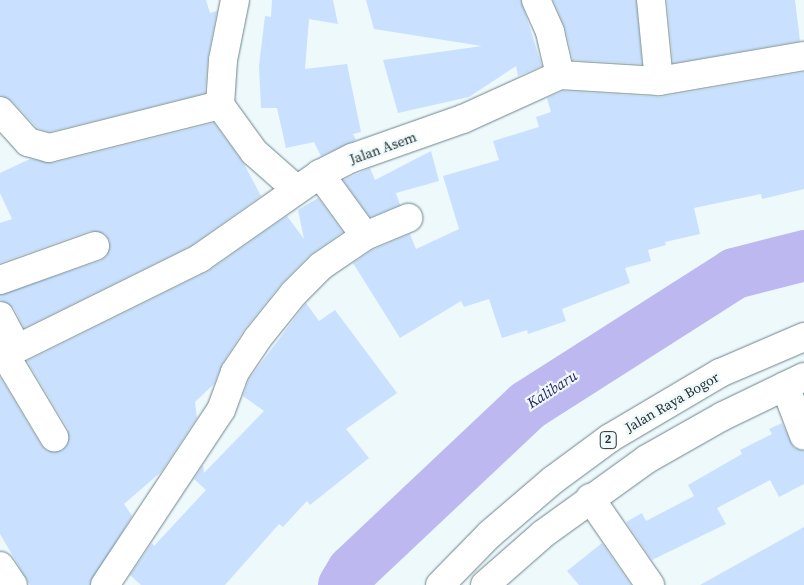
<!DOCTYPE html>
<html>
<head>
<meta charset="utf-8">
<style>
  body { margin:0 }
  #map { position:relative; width:804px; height:585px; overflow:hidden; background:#eef9fc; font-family:"Source Serif 4",serif }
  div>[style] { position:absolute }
  .river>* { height:51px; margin:-25.5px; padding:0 25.5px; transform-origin:25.5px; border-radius:25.5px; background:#beb8f1 }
  .building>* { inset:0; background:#c9e0fe }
  .roads { filter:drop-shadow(0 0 1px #6b848c) drop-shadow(0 0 1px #6b848c) }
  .street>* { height:28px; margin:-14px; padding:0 14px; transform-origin:14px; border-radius:14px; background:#fff }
  .highway>* { height:28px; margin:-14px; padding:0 14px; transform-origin:14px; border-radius:14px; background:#fff }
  span { translate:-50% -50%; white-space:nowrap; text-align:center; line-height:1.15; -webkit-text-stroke:4.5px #eef9fc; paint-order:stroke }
  .shield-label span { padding:1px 4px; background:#eef9fc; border:1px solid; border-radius:4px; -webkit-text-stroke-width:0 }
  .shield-label { font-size:12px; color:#263033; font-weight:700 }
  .street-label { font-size:14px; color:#263033 }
  .water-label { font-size:15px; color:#312162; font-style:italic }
</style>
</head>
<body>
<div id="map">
  <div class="river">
    <div style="left:343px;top:585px;width:17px;rotate:-59deg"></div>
    <div style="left:352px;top:570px;width:241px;rotate:-43.3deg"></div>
    <div style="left:527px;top:405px;width:246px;rotate:-32.5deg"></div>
    <div style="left:734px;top:273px;width:72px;rotate:-14.4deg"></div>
  </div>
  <div class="building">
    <div style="clip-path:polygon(0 0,206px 0,210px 13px,217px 11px,208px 57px,205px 93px,49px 132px,37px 128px,12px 101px,0 95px)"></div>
    <div style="clip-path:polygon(272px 0,333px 0,338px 24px,309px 19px,305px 69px,347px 64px,361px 132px,353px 134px,356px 140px,321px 156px,314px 142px,286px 148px,277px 108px,261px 108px,259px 66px,265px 16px,271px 17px)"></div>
    <div style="clip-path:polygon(366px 0,521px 0,542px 66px,518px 76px,516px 66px,469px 97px,398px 113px,383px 60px,482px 46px,374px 29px)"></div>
    <div style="clip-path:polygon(553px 0,636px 0,642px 64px,573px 60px,565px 28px)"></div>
    <div style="clip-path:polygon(667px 0,795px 0,800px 41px,673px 63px)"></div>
    <div style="clip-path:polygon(804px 72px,804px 189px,762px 199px,761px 194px,694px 208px,700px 234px,665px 242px,666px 245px,648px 250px,651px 261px,625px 268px,630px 283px,562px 309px,566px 321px,528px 334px,527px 330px,502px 338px,489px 299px,464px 307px,461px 301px,400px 338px,353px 263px,372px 250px,410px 234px,416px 249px,459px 229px,443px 176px,499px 160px,493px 141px,539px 127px,536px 117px,551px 112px,547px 98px,563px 91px,660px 97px)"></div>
    <div style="clip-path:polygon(214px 123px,244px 164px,261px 196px,192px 245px,24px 328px,14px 308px,0 300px,0 295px,100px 261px,107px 256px,110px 241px,105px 234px,90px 231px,0 263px,0 223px,12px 219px,0 193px,0 173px,30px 159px,53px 163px)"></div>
    <div style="clip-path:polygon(431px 151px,439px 181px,396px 193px,400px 205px,370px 217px,343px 180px,370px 168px,375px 180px)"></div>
    <div style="clip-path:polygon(318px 198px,343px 232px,310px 255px,282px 283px,244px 330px,222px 364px,214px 384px,195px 402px,197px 418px,161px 472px,124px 504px,132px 516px,90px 585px,30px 585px,0 534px,0 377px,41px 445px,47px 451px,62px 451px,68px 444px,68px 429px,27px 361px,207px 272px,287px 216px,304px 239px,298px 210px)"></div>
    <div style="clip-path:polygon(306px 303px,319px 321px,335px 310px,397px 393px,346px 429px,369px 458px,310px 505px,307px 501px,283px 527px,279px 524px,225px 585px,141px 585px,130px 575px,152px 543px,154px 546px,206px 490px,194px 479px,203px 465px,204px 473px,264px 411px,243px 396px,249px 379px)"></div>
    <div style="clip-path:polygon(782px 423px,794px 448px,804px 451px,804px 484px,779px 497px,770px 480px,717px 508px,726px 524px,652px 560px,626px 522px,642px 513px,646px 521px,694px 496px,688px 485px,742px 454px,740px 450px,772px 434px,769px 429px)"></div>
    <div style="clip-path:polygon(804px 527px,804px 585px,700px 585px)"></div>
    <div style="clip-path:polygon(602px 543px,631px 585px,579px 585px,567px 571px)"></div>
  </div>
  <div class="roads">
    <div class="street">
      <div style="left:235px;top:0;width:61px;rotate:101.3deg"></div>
      <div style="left:223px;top:60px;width:45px;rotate:93.8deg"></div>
      <div style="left:220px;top:105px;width:58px;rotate:54.1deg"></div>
      <div style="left:254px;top:152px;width:57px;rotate:41.5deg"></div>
      <div style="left:536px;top:0;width:35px;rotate:66deg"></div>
      <div style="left:550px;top:32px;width:44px;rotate:76.9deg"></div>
      <div style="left:651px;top:0;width:81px;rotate:84.4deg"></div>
      <div style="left:0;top:111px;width:42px;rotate:47.9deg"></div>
      <div style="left:28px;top:142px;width:22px;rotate:16deg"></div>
      <div style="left:49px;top:148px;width:176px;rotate:-14.1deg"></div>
      <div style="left:365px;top:236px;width:47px;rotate:-22.7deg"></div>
      <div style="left:0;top:280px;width:101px;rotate:-19.7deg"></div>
      <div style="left:0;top:316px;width:36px;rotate:62deg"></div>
      <div style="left:5px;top:355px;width:96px;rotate:59.1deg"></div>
      <div style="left:0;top:357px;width:223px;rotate:-26.3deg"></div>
      <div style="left:200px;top:258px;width:146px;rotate:-35deg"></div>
      <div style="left:320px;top:174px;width:36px;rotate:-27deg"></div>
      <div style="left:352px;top:158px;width:118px;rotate:-19.4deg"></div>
      <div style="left:463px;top:119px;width:107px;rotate:-24.4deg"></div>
      <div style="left:560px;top:75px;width:99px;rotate:3.5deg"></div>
      <div style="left:659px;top:81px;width:147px;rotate:-9.8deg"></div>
      <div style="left:785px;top:386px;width:53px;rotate:69.2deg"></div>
      <div style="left:590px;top:498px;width:106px;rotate:55.4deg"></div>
      <div style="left:0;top:566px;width:23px;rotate:56deg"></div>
      <div style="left:105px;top:585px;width:210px;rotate:-56.5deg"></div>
      <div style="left:221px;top:410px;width:40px;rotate:-69.8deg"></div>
      <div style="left:235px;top:372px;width:40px;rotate:-56deg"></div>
      <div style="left:257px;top:339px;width:59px;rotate:-51.2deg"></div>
      <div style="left:294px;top:293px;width:38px;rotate:-45deg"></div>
      <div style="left:321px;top:266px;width:53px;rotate:-34.3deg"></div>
      <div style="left:365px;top:236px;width:77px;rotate:-126deg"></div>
    </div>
    <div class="highway">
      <div style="left:440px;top:585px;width:71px;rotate:-45.6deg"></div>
      <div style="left:490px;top:534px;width:83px;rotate:-40.6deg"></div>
      <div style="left:553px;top:480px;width:71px;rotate:-36.4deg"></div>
      <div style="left:610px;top:438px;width:128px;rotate:-30.6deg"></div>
      <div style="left:720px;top:373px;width:91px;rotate:-23.2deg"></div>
      <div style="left:485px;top:585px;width:77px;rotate:-41.3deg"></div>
      <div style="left:543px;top:534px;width:128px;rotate:-35.8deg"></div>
      <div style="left:647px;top:459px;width:87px;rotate:-29.5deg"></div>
      <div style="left:723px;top:416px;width:90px;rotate:-25.7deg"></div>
    </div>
  </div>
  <div class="shield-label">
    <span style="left:608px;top:440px">2</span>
  </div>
  <div class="street-label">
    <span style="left:383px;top:148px;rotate:-20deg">Jalan Asem</span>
    <span style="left:672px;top:402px;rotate:-30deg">Jalan Raya Bogor</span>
  </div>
  <div class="water-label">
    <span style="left:552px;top:389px;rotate:-33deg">Kalibaru</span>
  </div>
</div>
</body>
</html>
